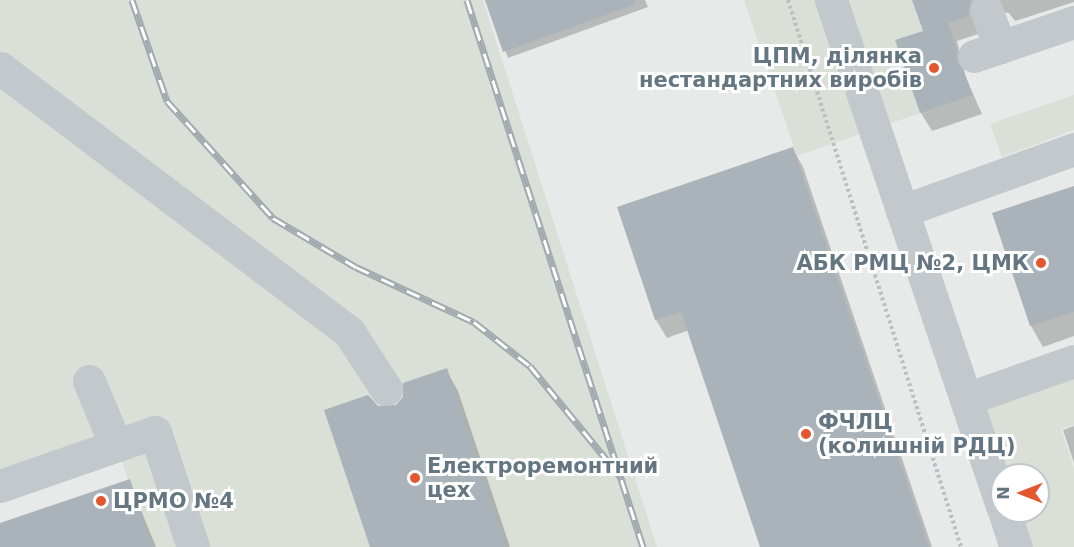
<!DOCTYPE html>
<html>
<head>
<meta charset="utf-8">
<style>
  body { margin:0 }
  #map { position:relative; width:1074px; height:547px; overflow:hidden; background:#fafaf8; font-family:"DejaVu Sans",sans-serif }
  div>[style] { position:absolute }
  .built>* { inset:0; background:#e8e9e9 }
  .green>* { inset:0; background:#dadfd7 }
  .shadow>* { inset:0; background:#0003 }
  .building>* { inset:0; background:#aab3b9 }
  .path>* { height:4px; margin-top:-2px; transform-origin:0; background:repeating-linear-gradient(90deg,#bbbfc2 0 3px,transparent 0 6px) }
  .minor>* { height:33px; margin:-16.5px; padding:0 16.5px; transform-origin:16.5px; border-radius:16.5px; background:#c3c8cc }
  .rail>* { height:7px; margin-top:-3.5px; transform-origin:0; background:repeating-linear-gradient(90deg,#fff 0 14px,#a2aab0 0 28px); box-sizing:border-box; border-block:2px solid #a2aab0 }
  .dots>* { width:16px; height:16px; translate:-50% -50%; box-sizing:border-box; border:3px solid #fff; border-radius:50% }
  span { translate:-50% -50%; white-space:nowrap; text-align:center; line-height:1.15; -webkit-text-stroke:6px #fff; paint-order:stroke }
  .poi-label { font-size:21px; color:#657683; font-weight:700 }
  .right { translate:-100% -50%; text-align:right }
  .left { translate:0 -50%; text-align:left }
  .north { position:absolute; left:990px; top:463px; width:60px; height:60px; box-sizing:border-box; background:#fff; border:2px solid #c1c8cd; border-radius:50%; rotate:270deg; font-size:16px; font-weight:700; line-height:24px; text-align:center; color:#657683 }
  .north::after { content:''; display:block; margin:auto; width:21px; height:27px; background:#e4572e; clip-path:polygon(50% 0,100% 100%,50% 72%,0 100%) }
</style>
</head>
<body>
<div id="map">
  <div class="built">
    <div style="clip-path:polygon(evenodd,0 0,1074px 0,1074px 547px,0 547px,0 0,1002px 475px,1038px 475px,1038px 511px,1002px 511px,1002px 475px)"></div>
  </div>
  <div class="green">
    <div style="clip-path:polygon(0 0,483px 0,657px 547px,152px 547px,116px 446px,0 486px)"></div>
    <div style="clip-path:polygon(744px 0,912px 0,923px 31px,895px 40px,920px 113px,797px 156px)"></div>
    <div style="clip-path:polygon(1074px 95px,1074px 130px,1002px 157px,990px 124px)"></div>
    <div style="clip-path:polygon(1074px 376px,1074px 425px,1061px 429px,1074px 468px,1074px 547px,1027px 547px,1015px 511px,1038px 511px,1038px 475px,1003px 475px,980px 408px)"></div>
  </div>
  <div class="shadow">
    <div style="clip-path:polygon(486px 0,645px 0,648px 7px,508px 58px)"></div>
    <div style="clip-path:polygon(914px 0,1074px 0,1074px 2px,1015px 21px,1009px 13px,989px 10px,978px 34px,957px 41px,966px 78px,982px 114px,932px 131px,921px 113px,897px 41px,924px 32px)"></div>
    <div style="clip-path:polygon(793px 149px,803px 167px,932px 547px,762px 547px,689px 330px,667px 338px,656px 320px,619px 208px)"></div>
    <div style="clip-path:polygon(1074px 188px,1074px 336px,1043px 347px,1031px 326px,994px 214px)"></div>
    <div style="clip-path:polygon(446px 370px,458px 391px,510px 547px,371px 547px,377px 407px,396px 406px)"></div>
    <div style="clip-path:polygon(1074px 426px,1074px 463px,1063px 430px)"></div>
    <div style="clip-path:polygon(129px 481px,156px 547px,0 547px,0 525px)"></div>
  </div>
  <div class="building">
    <div style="clip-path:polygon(485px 0,635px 0,636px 4px,503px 52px)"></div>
    <div style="clip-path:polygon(912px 0,971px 0,968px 16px,948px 23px,957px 50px,957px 63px,964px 72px,973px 95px,920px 113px,895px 40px,923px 31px)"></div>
    <div style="clip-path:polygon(793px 147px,929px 547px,760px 547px,681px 312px,655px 320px,617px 207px)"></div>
    <div style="clip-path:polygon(1074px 186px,1074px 312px,1030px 326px,992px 213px)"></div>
    <div style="clip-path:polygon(447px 368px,506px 547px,370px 547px,324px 410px,368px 395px,378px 406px,396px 405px,403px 397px,403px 383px)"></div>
    <div style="clip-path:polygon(130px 479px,152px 547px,0 547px,0 523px)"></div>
  </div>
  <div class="path">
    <div style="left:788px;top:0;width:574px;rotate:72.45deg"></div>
  </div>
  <div class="minor">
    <div style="left:831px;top:0;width:534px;rotate:71.33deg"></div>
    <div style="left:986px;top:10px;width:40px;rotate:69deg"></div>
    <div style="left:974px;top:56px;width:106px;rotate:-18.8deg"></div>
    <div style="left:0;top:68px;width:438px;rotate:37.1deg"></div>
    <div style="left:349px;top:332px;width:68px;rotate:57deg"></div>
    <div style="left:902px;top:211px;width:183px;rotate:-19.8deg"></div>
    <div style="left:89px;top:381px;width:70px;rotate:67.4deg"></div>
    <div style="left:966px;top:399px;width:114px;rotate:-19.4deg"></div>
    <div style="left:0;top:486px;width:164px;rotate:-19.2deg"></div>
    <div style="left:155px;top:432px;width:121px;rotate:71.7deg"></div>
    <div style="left:1004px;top:511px;width:38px;rotate:72deg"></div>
  </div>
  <div class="rail">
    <div style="left:132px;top:0;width:107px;rotate:70.9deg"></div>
    <div style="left:167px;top:101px;width:158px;rotate:47.8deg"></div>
    <div style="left:273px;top:218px;width:96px;rotate:30.6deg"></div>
    <div style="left:356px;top:267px;width:130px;rotate:25deg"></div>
    <div style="left:474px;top:322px;width:71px;rotate:38.2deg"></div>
    <div style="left:530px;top:366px;width:144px;rotate:50.7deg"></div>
    <div style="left:467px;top:0;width:575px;rotate:72.16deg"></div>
  </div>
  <div class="dots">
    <div style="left:934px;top:68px;background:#e4572e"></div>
    <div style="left:1041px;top:263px;background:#e4572e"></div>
    <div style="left:806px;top:434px;background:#e4572e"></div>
    <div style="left:415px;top:478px;background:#e4572e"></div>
    <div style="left:101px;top:501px;background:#e4572e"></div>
  </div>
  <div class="poi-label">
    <span class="right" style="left:922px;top:68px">ЦПМ, ділянка<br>нестандартних виробів</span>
    <span class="right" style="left:1029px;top:263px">АБК РМЦ №2, ЦМК</span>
    <span class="left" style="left:818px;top:434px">ФЧЛЦ<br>(колишній РДЦ)</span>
    <span class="left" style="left:427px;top:478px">Електроремонтний<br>цех</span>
    <span class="left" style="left:113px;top:501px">ЦРМО №4</span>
  </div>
  <div class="north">N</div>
</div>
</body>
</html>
